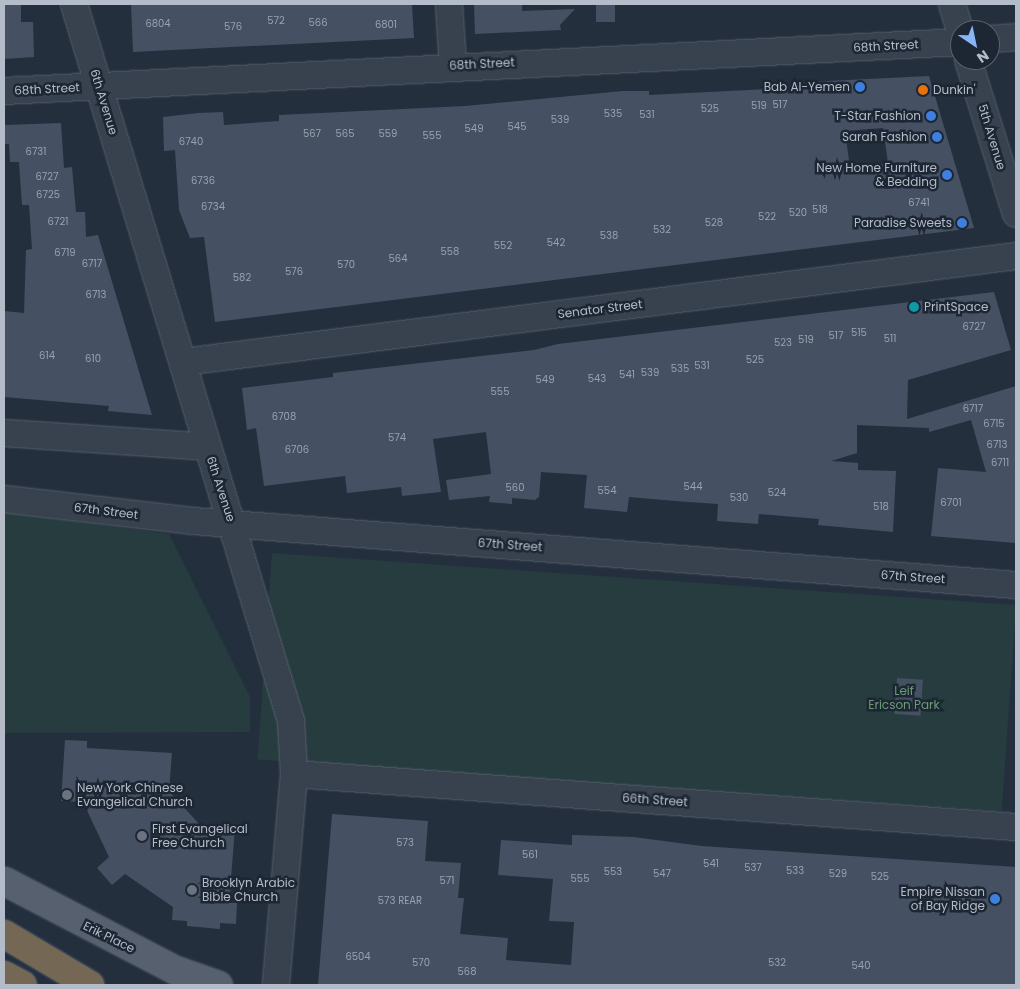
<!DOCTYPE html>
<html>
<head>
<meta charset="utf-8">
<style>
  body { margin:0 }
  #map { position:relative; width:1020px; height:989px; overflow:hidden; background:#242f3e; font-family:Poppins,sans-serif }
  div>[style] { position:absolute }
  .green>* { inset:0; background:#263c3f; transform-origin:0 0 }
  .building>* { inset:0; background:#455162; transform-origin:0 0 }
  .roads { filter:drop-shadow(0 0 1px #565f6c) drop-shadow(0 0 1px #565f6c) }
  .minor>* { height:26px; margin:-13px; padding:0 13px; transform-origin:13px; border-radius:13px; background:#38414e }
  .major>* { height:28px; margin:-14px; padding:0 14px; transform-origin:14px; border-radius:14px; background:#56606e }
  .highway>* { height:28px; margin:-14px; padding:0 14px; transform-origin:14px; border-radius:14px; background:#746855 }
  .dots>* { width:14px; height:14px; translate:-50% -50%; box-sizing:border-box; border:2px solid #1d2633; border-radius:50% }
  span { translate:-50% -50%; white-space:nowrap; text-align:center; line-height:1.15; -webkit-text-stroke:5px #1d2633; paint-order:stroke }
  .number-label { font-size:10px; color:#98a1af }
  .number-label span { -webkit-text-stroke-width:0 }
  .street-label { font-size:12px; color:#b4bcc9 }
  .poi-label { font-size:12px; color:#b4bcc9 }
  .right { translate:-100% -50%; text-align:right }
  .left { translate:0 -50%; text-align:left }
  .park-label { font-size:12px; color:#6b9a76 }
  .frame { position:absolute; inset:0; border:5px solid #b4bcc9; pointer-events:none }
  .north { position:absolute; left:950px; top:20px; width:50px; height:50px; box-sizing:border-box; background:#1d2633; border:1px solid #59626f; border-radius:50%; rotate:146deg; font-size:14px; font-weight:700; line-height:20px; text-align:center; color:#b4bcc9 }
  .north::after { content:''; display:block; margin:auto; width:18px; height:22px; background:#8ab4f8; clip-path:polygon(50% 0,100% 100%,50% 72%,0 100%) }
</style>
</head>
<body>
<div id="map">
  <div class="green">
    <div style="clip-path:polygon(4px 512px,169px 534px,250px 697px,250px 732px,4px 733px)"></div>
    <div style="left:272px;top:553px;width:746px;height:207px;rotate:4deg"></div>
  </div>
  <div class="building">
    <div style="clip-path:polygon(4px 4px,21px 4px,21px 22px,33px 22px,34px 57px,4px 59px)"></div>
    <div style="clip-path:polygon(131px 4px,412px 4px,414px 38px,133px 52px)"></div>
    <div style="clip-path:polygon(474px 4px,522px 4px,522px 11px,575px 9px,560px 25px,561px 30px,475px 34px)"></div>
    <div style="left:596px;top:4px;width:19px;height:18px"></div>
    <div style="clip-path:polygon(evenodd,929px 76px,974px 228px,215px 322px,204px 237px,190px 238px,179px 210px,175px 150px,164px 151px,163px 117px,198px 113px,223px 112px,224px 125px,279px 121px,279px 115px,465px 106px,623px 91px,649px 91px,649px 95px,769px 89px,807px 86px,807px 82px,929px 76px,883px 128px,888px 163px,850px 168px,845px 131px,883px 128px)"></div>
    <div style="clip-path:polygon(61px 123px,64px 168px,72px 167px,76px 212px,85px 212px,86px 237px,98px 235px,152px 415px,108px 411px,109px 406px,4px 397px,4px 311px,24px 313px,26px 250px,32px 249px,29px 205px,22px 205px,19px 162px,10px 162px,9px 144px,4px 144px,4px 125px)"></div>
    <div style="clip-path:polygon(994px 292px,1011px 350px,908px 380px,907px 419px,1016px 386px,1016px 543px,931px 536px,938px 468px,986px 472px,971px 420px,929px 432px,929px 428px,857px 425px,857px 453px,831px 461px,858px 463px,858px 470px,896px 471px,893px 532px,818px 525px,819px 519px,759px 514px,758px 524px,717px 521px,718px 504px,675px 501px,629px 497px,627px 512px,584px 508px,587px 475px,541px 472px,539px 497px,535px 500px,512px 498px,512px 504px,489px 502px,490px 496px,449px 500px,446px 480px,491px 474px,486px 432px,433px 439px,441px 492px,402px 496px,401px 487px,347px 493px,345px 476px,264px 486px,256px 428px,247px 430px,242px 388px,333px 377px,333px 373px,534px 350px,558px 344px)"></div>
    <div style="left:897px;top:678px;width:26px;height:36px;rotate:4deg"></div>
    <div style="clip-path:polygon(65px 740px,87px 741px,87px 748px,172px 753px,169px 791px,200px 825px,235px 828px,229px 903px,237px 903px,236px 924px,220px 923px,220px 929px,187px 926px,187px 921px,172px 920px,173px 907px,125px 874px,112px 885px,97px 868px,109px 857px,83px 802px,61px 801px)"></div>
    <div style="clip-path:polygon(332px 814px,428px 821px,425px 861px,461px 863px,458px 898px,464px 898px,460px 934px,508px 938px,506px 960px,571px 965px,574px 922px,549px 921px,553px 879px,498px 875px,501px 840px,572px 845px,572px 835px,633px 837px,702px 846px,1016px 867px,1016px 985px,318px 985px)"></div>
  </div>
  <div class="roads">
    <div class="minor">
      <div style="left:74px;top:4px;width:749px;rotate:73.16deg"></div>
      <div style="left:291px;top:721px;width:53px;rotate:86.8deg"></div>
      <div style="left:294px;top:774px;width:212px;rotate:94.9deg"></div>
      <div style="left:449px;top:4px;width:62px;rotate:86.3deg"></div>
      <div style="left:952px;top:4px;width:28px;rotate:73deg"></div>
      <div style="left:990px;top:39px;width:26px;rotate:-4deg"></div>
      <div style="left:968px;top:60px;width:161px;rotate:72.7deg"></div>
      <div style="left:4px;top:91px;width:957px;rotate:-2.93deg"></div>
      <div style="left:183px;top:362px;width:840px;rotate:-7.25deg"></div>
      <div style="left:4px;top:433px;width:203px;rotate:3.9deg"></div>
      <div style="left:4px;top:499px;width:190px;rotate:6.6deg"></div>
      <div style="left:193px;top:521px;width:825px;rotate:4.45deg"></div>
      <div style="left:294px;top:774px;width:724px;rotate:4.2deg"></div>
    </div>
    <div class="major">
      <div style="left:4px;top:881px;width:193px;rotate:27.5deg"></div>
      <div style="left:175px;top:970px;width:46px;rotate:19.2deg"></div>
    </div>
    <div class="highway">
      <div style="left:4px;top:934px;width:100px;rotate:30.7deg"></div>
      <div style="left:4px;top:975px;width:21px;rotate:28deg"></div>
    </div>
  </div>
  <div class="dots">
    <div style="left:860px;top:87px;background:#3f7fe0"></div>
    <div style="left:923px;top:90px;background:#e8710a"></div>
    <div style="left:931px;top:116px;background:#3f7fe0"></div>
    <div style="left:937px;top:137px;background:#3f7fe0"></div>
    <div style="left:947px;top:175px;background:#3f7fe0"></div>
    <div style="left:962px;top:223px;background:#3f7fe0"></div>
    <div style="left:914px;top:307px;background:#0f9aa8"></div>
    <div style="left:67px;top:795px;background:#6b7280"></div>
    <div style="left:142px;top:836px;background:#6b7280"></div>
    <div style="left:192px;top:890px;background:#6b7280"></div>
    <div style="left:995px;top:899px;background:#3f7fe0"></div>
  </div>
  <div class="number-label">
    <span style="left:276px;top:21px">572</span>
    <span style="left:318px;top:23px">566</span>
    <span style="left:158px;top:24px">6804</span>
    <span style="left:386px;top:25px">6801</span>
    <span style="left:233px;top:27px">576</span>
    <span style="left:780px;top:105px">517</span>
    <span style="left:759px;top:106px">519</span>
    <span style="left:710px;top:109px">525</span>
    <span style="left:613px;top:114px">535</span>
    <span style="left:647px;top:115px">531</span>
    <span style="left:560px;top:120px">539</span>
    <span style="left:517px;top:127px">545</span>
    <span style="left:474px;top:129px">549</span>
    <span style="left:312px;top:134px">567</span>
    <span style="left:345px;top:134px">565</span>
    <span style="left:388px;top:134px">559</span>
    <span style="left:432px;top:136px">555</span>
    <span style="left:191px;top:142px">6740</span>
    <span style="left:36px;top:152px">6731</span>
    <span style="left:47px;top:177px">6727</span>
    <span style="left:203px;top:181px">6736</span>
    <span style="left:48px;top:195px">6725</span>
    <span style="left:919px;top:203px">6741</span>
    <span style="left:213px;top:207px">6734</span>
    <span style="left:820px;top:210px">518</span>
    <span style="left:798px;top:213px">520</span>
    <span style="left:767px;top:217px">522</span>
    <span style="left:58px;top:222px">6721</span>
    <span style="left:714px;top:223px">528</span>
    <span style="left:662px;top:230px">532</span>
    <span style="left:609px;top:236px">538</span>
    <span style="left:556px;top:243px">542</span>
    <span style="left:503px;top:246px">552</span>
    <span style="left:450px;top:252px">558</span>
    <span style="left:65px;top:253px">6719</span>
    <span style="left:398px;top:259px">564</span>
    <span style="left:92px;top:264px">6717</span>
    <span style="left:346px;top:265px">570</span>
    <span style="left:294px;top:272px">576</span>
    <span style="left:242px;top:278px">582</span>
    <span style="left:96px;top:295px">6713</span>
    <span style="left:974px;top:327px">6727</span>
    <span style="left:859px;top:333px">515</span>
    <span style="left:836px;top:336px">517</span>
    <span style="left:890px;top:339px">511</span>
    <span style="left:806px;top:340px">519</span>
    <span style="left:783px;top:343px">523</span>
    <span style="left:47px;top:356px">614</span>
    <span style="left:93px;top:359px">610</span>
    <span style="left:755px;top:360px">525</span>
    <span style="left:702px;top:366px">531</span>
    <span style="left:680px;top:369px">535</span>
    <span style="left:650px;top:373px">539</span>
    <span style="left:627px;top:375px">541</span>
    <span style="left:597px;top:379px">543</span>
    <span style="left:545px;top:380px">549</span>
    <span style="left:500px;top:392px">555</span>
    <span style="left:973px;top:409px">6717</span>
    <span style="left:284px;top:417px">6708</span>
    <span style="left:994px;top:424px">6715</span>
    <span style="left:397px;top:438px">574</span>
    <span style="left:997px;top:445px">6713</span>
    <span style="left:297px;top:450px">6706</span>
    <span style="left:1000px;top:463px">6711</span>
    <span style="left:693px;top:487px">544</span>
    <span style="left:515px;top:488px">560</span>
    <span style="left:607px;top:491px">554</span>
    <span style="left:777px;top:493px">524</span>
    <span style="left:739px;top:498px">530</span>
    <span style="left:951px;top:503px">6701</span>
    <span style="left:881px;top:507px">518</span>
    <span style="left:405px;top:843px">573</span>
    <span style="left:530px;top:855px">561</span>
    <span style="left:711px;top:864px">541</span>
    <span style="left:753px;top:868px">537</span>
    <span style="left:795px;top:871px">533</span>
    <span style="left:613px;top:872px">553</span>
    <span style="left:662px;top:874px">547</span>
    <span style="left:838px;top:874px">529</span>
    <span style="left:880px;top:877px">525</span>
    <span style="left:580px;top:879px">555</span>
    <span style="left:447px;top:881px">571</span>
    <span style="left:400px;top:901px">573 REAR</span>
    <span style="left:358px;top:957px">6504</span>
    <span style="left:421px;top:963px">570</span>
    <span style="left:777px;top:963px">532</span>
    <span style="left:861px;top:966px">540</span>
    <span style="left:467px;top:972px">568</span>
  </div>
  <div class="street-label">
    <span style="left:886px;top:46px;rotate:-3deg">68th Street</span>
    <span style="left:482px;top:64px;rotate:-3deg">68th Street</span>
    <span style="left:47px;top:89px;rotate:-3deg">68th Street</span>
    <span style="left:104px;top:102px;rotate:73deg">6th Avenue</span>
    <span style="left:992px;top:137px;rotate:73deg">5th Avenue</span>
    <span style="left:600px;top:309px;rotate:-7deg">Senator Street</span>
    <span style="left:221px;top:489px;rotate:72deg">6th Avenue</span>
    <span style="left:106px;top:511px;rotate:7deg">67th Street</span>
    <span style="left:510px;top:545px;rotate:4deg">67th Street</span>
    <span style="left:913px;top:577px;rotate:4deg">67th Street</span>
    <span style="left:655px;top:800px;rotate:4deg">66th Street</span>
    <span style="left:109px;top:937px;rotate:26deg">Erik Place</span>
  </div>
  <div class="poi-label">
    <span class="right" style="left:850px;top:87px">Bab Al-Yemen</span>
    <span class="left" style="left:933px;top:90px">Dunkin'</span>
    <span class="right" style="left:921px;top:116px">T-Star Fashion</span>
    <span class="right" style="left:927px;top:137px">Sarah Fashion</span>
    <span class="right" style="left:937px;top:175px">New Home Furniture<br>&amp; Bedding</span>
    <span class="right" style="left:952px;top:223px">Paradise Sweets</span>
    <span class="left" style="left:924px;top:307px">PrintSpace</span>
    <span class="left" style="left:77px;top:795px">New York Chinese<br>Evangelical Church</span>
    <span class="left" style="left:152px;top:836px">First Evangelical<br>Free Church</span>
    <span class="left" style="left:202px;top:890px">Brooklyn Arabic<br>Bible Church</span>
    <span class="right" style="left:985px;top:899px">Empire Nissan<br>of Bay Ridge</span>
  </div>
  <div class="park-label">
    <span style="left:904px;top:698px">Leif<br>Ericson Park</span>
  </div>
  <div class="frame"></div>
  <div class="north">N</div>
</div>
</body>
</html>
